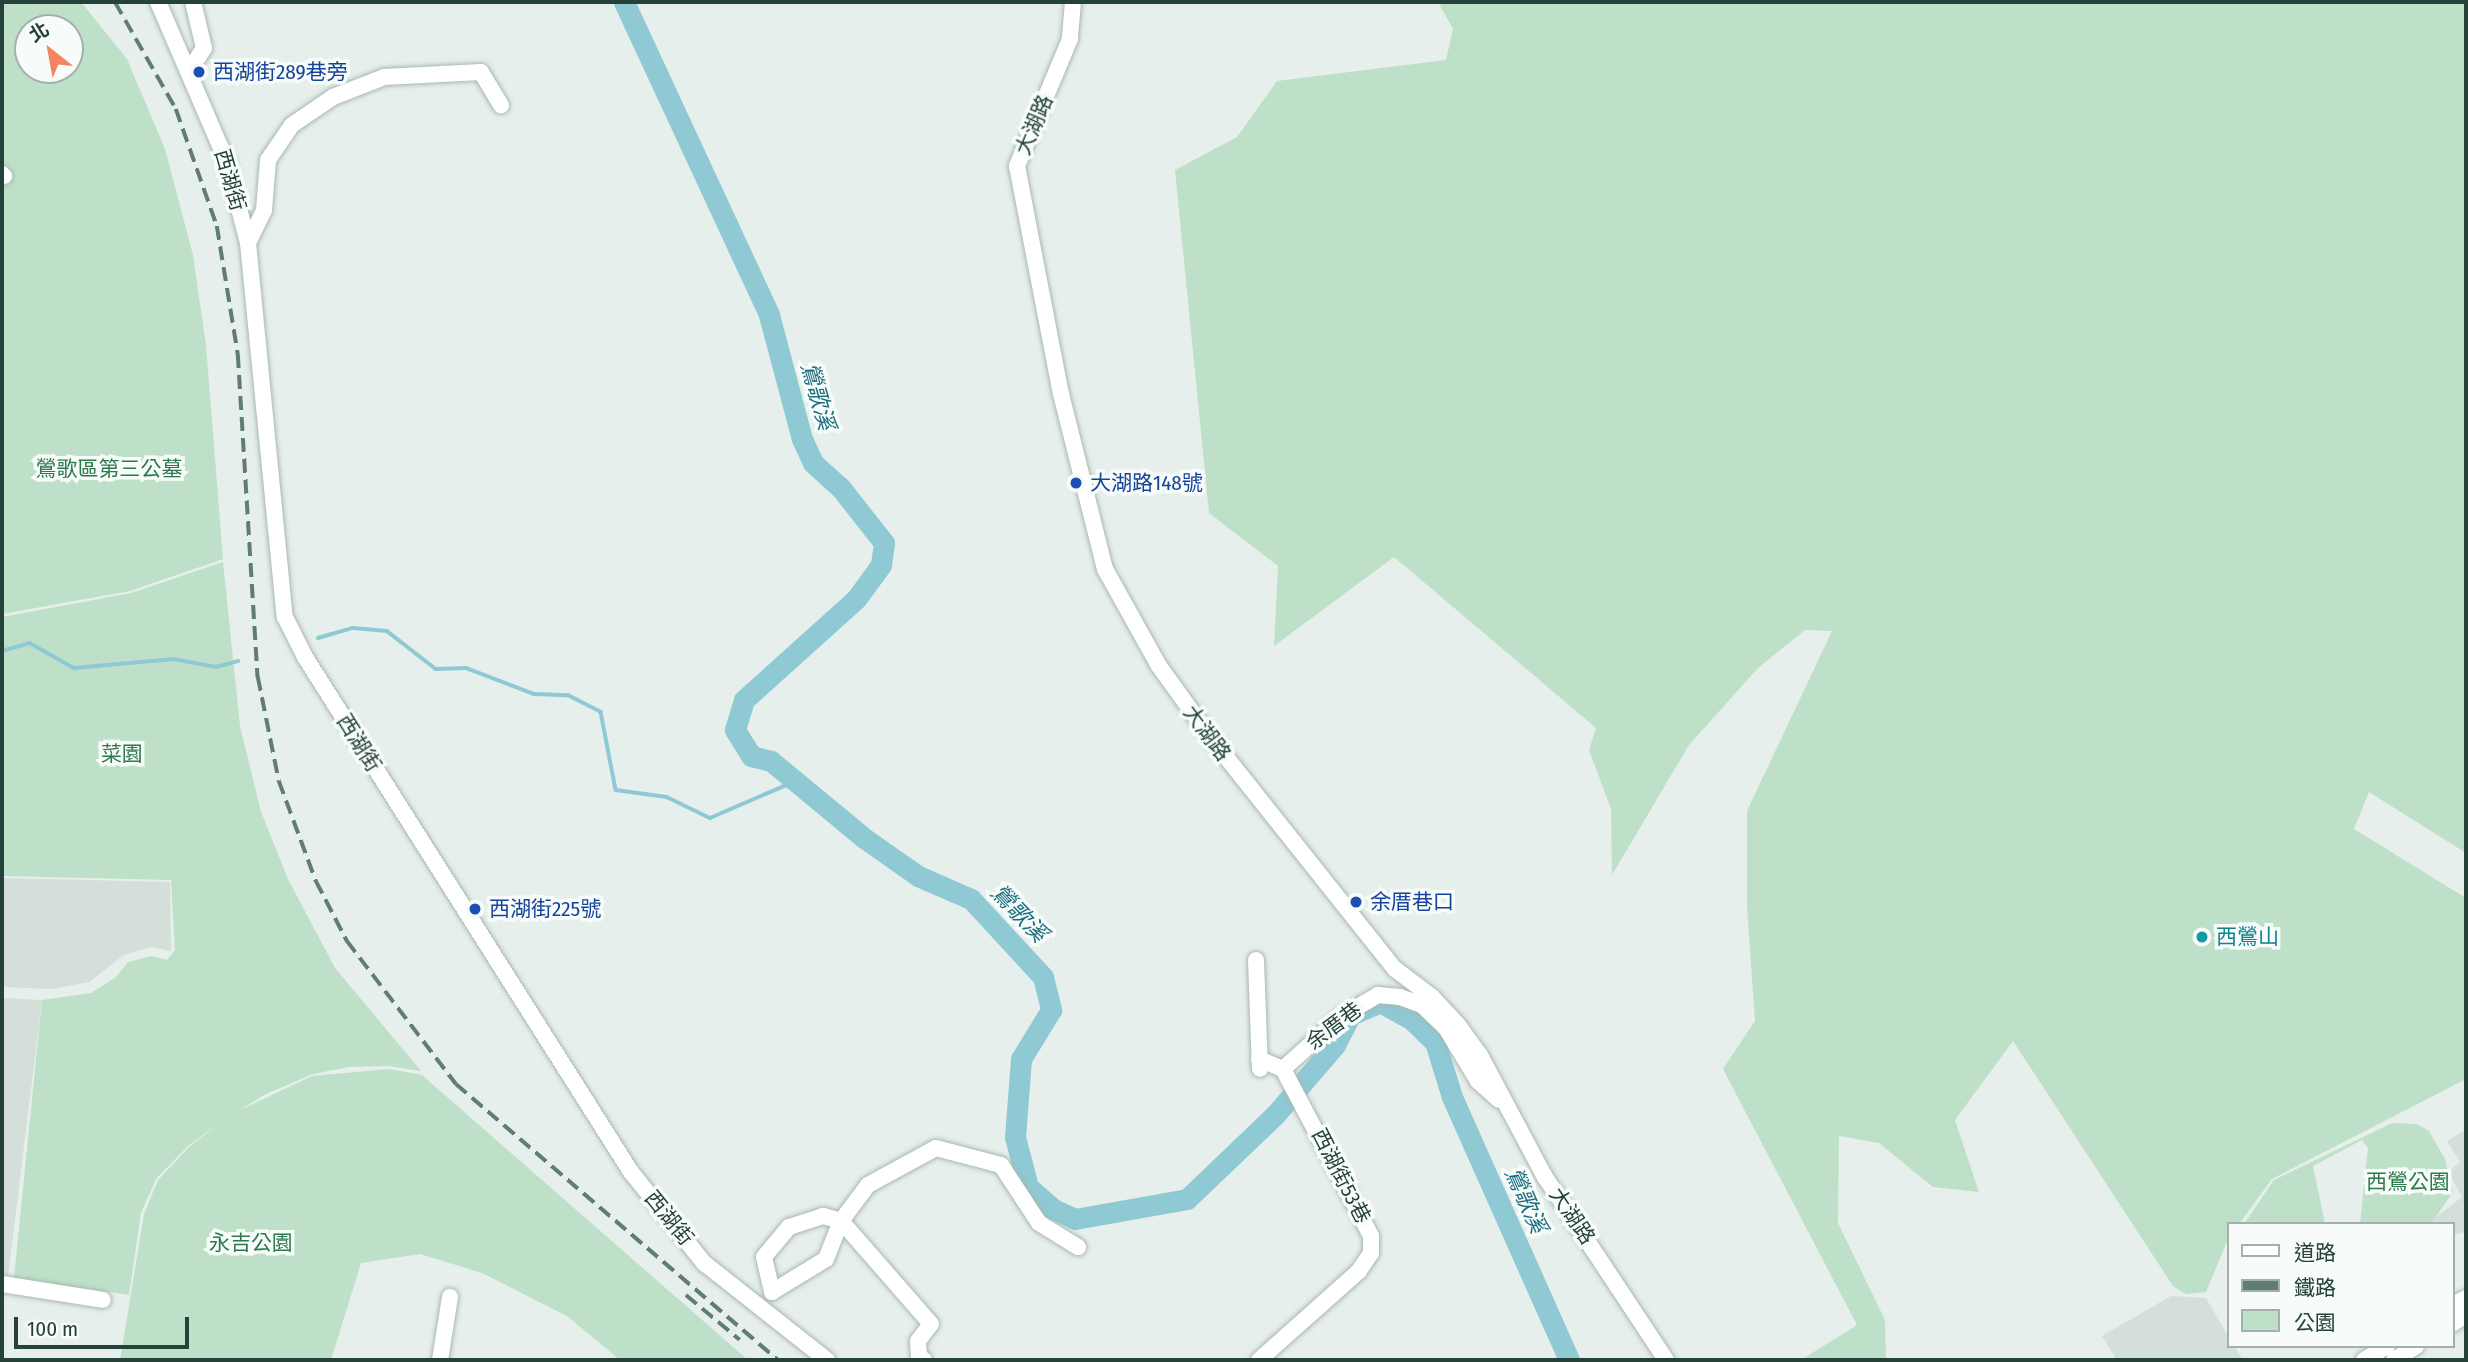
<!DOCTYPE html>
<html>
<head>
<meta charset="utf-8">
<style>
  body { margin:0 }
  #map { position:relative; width:2468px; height:1362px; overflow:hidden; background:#e6efeb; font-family:"Fira Sans Condensed","Noto Sans TC",sans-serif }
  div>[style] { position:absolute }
  .built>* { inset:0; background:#d4dfda }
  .green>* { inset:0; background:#bfe0c8 }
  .stream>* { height:3.5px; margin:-1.75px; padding:0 1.75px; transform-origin:1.75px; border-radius:1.75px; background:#8ec9d4 }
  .river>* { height:21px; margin:-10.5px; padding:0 10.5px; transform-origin:10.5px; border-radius:10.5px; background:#8ec9d4 }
  .roads { filter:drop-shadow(0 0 2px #a8b8b2) drop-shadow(0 0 2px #a8b8b2) }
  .minor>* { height:16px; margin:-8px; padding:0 8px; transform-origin:8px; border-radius:8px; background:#fff }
  .rail>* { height:3.5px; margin-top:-1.75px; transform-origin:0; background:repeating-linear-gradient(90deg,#5f7d75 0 14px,transparent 0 21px) }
  .dots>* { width:19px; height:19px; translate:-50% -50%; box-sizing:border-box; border:4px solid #f7fbf9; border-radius:50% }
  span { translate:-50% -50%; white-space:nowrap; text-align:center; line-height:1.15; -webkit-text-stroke:7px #f7fbf9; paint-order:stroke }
  .transit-label { font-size:21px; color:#164399 }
  .left { translate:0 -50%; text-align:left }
  .street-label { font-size:21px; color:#24423a }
  .park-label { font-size:21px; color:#2d7a4b }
  .culture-label { font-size:21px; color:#0d838f }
  .water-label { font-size:23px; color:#1c6f80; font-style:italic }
  .frame { position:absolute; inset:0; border:4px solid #24423a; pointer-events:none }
  .legend { position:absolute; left:2227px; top:1222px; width:228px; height:126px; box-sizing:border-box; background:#f7fbf9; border:2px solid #a3b1ad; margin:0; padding:9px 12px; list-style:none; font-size:21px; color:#24423a }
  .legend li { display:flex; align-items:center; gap:14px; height:35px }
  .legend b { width:35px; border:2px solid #a3b1ad }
  .north { position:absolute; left:14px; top:14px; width:70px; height:70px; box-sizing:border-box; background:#f7fbf9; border:2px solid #a3b1ad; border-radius:50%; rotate:329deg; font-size:19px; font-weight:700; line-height:28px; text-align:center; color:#24423a }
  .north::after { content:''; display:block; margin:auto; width:24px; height:32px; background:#f4845f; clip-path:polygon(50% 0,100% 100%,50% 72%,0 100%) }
  .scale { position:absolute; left:14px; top:1317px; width:175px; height:32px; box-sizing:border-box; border:4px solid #24423a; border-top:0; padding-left:9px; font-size:21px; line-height:24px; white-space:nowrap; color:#24423a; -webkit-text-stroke:5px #f7fbf9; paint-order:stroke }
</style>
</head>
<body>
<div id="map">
  <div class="built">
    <div style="clip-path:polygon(2px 878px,170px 882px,171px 951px,151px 947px,124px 955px,89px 982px,52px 989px,2px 987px)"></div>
    <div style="clip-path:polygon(2px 998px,42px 1000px,8px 1276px,2px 1275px)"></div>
    <div style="clip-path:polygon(2466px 1129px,2466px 1232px,2452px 1235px,2452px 1224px,2431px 1221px,2462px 1197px,2448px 1172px,2460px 1162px,2447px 1141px)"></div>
    <div style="clip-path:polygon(2171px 1296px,2206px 1298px,2228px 1336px,2228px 1346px,2234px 1346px,2243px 1360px,2117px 1360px,2102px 1336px)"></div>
  </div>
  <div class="green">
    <div style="clip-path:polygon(evenodd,2px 2px,81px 2px,127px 59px,165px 149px,193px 255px,206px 345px,223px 559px,130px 591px,2px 614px,2px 2px,28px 28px,70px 28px,70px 70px,28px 70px,28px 28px)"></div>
    <div style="clip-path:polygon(1438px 2px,2466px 2px,2466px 853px,2369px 792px,2354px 829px,2466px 898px,2466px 1079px,2272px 1179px,2239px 1224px,2228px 1224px,2228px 1239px,2206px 1292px,2186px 1294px,2173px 1286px,2013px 1041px,1955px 1120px,1979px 1192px,1933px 1187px,1879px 1143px,1839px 1136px,1838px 1223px,1885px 1320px,1886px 1360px,1801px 1360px,1857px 1325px,1723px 1069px,1755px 1021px,1747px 907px,1747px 811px,1832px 631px,1805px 630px,1758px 668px,1689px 745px,1612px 875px,1611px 809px,1589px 750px,1596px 728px,1394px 557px,1274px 646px,1278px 566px,1209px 513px,1175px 170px,1237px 137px,1277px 81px,1446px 60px,1453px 29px)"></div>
    <div style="clip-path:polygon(223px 562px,240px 726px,261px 812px,288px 879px,335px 968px,421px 1071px,388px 1066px,349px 1067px,313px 1074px,264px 1095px,240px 1110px,312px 1076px,389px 1069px,422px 1075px,748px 1360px,620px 1360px,567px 1316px,482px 1273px,420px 1254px,361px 1263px,331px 1360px,120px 1360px,144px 1214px,158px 1180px,189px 1147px,220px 1123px,188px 1146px,156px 1179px,141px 1213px,129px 1295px,14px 1278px,42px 1000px,91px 993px,115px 978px,128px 962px,152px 956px,167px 960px,175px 950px,171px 880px,2px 876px,2px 617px,131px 593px)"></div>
    <div style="clip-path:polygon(2392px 1123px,2417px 1124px,2429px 1131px,2445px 1159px,2453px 1192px,2431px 1224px,2360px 1223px,2368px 1148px,2362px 1140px,2313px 1166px,2325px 1224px,2244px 1224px,2274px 1180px)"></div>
  </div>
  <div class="stream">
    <div style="left:318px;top:638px;width:36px;rotate:-16deg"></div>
    <div style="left:353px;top:628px;width:34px;rotate:5deg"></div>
    <div style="left:387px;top:631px;width:62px;rotate:37.8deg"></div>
    <div style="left:436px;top:669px;width:30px;rotate:-2deg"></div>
    <div style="left:466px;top:668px;width:73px;rotate:20.9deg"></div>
    <div style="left:534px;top:694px;width:34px;rotate:2deg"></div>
    <div style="left:568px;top:695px;width:37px;rotate:27deg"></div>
    <div style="left:601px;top:712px;width:79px;rotate:79.1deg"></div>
    <div style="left:616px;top:790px;width:51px;rotate:7.8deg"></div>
    <div style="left:667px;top:797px;width:48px;rotate:26deg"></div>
    <div style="left:710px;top:818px;width:94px;rotate:-23.3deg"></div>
    <div style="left:2px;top:651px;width:29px;rotate:-16deg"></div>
    <div style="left:30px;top:643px;width:51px;rotate:29.6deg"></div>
    <div style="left:74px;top:668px;width:100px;rotate:-5.1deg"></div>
    <div style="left:174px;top:659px;width:43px;rotate:10.8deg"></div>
    <div style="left:216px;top:667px;width:23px;rotate:-15deg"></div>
  </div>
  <div class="river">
    <div style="left:624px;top:2px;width:345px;rotate:65.1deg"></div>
    <div style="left:769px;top:315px;width:128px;rotate:75.1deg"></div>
    <div style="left:802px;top:439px;width:26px;rotate:65deg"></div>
    <div style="left:813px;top:463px;width:36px;rotate:42deg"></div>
    <div style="left:840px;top:487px;width:71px;rotate:51.8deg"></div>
    <div style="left:884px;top:543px;width:22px;rotate:98deg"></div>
    <div style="left:881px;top:565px;width:42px;rotate:126.3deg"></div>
    <div style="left:856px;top:599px;width:151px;rotate:138deg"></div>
    <div style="left:744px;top:700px;width:31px;rotate:107deg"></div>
    <div style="left:735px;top:730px;width:31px;rotate:58deg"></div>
    <div style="left:751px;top:756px;width:21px;rotate:14deg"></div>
    <div style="left:771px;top:761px;width:121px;rotate:39.6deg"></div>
    <div style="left:864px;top:838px;width:66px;rotate:35.1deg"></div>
    <div style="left:918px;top:876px;width:58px;rotate:23.5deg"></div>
    <div style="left:971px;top:899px;width:106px;rotate:47.3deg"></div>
    <div style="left:1043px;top:977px;width:34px;rotate:76deg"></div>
    <div style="left:1051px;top:1010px;width:57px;rotate:121.5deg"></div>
    <div style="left:1021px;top:1059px;width:78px;rotate:94.4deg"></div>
    <div style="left:1015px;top:1137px;width:52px;rotate:75.4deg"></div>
    <div style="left:1028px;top:1187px;width:33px;rotate:41deg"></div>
    <div style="left:1053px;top:1209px;width:24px;rotate:24deg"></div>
    <div style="left:1075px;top:1219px;width:114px;rotate:-10.1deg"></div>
    <div style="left:1187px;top:1199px;width:122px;rotate:-43.7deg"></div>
    <div style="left:1275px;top:1115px;width:92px;rotate:-49.4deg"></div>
    <div style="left:1335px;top:1045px;width:34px;rotate:-63deg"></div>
    <div style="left:1350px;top:1015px;width:33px;rotate:-23deg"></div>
    <div style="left:1380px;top:1002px;width:35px;rotate:29deg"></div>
    <div style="left:1411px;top:1019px;width:33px;rotate:44deg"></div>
    <div style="left:1435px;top:1042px;width:58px;rotate:72.8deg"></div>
    <div style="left:1452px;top:1097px;width:288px;rotate:66deg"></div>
  </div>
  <div class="roads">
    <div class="minor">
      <div style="left:158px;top:2px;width:174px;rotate:66.7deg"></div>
      <div style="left:227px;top:162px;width:84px;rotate:75.5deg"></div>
      <div style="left:248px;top:243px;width:376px;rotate:84.4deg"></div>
      <div style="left:285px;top:617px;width:45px;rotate:63.4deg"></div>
      <div style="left:305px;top:657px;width:610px;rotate:57.67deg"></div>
      <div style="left:631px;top:1172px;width:117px;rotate:51.3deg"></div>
      <div style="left:704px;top:1263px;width:157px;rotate:38.3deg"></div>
      <div style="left:1073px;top:2px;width:37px;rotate:95deg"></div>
      <div style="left:1070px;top:39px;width:138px;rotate:112.7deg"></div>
      <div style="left:1017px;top:166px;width:232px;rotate:79.1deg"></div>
      <div style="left:1061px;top:394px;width:180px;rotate:75.9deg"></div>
      <div style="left:1105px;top:569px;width:111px;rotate:60.9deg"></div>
      <div style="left:1159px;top:666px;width:89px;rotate:54.2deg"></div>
      <div style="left:1211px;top:738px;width:295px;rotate:51.5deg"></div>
      <div style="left:1395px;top:969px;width:46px;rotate:37.1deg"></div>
      <div style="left:1432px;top:997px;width:38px;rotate:47deg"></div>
      <div style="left:1458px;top:1025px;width:37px;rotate:54deg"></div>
      <div style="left:1480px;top:1055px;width:138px;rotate:62deg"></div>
      <div style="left:1545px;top:1177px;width:219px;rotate:56.5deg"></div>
      <div style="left:190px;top:69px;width:25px;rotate:-56deg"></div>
      <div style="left:204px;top:48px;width:47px;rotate:-103.4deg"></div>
      <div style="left:2px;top:174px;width:3px;rotate:45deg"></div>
      <div style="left:248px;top:243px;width:37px;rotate:-64deg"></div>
      <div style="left:264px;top:210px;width:50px;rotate:-85.4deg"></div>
      <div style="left:268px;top:160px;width:42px;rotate:-55.6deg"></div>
      <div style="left:292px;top:125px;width:50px;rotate:-34.3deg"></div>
      <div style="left:333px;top:97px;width:55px;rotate:-21.4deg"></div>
      <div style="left:384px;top:77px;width:97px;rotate:-3deg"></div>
      <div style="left:481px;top:72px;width:39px;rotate:59deg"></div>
      <div style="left:1256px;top:960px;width:109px;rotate:87.9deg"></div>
      <div style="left:1259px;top:1059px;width:26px;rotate:23deg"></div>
      <div style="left:1283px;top:1069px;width:189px;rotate:62.2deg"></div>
      <div style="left:1371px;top:1236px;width:17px;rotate:90deg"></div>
      <div style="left:1371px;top:1253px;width:22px;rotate:124deg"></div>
      <div style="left:1359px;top:1271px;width:134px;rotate:138.3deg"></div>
      <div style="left:1283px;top:1069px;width:79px;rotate:-41.9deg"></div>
      <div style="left:1342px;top:1016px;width:42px;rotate:-30.3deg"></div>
      <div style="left:1378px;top:995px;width:22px;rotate:5deg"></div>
      <div style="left:1400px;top:997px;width:23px;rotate:20deg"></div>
      <div style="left:1422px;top:1005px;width:33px;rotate:44deg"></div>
      <div style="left:1446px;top:1028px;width:62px;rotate:58.9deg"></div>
      <div style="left:1478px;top:1081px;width:28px;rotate:42deg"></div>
      <div style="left:2px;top:1284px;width:102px;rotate:9deg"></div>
      <div style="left:2452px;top:1306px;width:16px;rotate:-30deg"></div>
      <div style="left:2452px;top:1324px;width:17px;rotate:-33deg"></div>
      <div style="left:440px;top:1360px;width:64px;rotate:-81deg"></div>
      <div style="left:924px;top:1360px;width:6px;rotate:-141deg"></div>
      <div style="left:919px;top:1356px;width:15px;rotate:-94deg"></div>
      <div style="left:918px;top:1341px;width:21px;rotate:-53deg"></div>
      <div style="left:931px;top:1324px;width:137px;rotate:-131.1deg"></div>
      <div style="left:841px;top:1221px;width:19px;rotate:-164deg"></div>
      <div style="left:823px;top:1216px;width:36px;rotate:162deg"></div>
      <div style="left:789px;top:1227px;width:39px;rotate:130deg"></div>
      <div style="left:764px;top:1257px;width:36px;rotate:77deg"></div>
      <div style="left:772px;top:1292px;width:63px;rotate:-31.4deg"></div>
      <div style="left:826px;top:1259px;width:41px;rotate:-68.5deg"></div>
      <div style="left:841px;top:1221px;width:45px;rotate:-53.1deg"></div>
      <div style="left:868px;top:1185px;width:77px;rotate:-28.6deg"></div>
      <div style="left:936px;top:1148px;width:67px;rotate:14.7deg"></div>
      <div style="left:1001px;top:1165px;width:69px;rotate:56.8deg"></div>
      <div style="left:1039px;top:1223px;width:46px;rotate:31.6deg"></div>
      <div style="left:2364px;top:1360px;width:27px;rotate:-31deg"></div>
      <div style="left:2394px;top:1360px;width:26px;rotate:-32deg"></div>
    </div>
  </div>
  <div class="rail">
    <div style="left:115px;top:2px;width:123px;rotate:60.3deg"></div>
    <div style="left:176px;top:109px;width:124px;rotate:70.7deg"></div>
    <div style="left:217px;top:226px;width:130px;rotate:80.7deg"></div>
    <div style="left:238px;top:354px;width:324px;rotate:86.5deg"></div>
    <div style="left:258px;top:677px;width:106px;rotate:78.6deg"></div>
    <div style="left:279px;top:781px;width:107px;rotate:69.7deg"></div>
    <div style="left:316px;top:881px;width:68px;rotate:62.7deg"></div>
    <div style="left:347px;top:941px;width:180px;rotate:52.7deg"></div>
    <div style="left:456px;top:1084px;width:424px;rotate:40.6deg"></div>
    <div style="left:686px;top:1295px;width:70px;rotate:39.8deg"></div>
  </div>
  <div class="dots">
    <div style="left:199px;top:72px;background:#1a4fb4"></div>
    <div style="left:1076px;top:483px;background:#1a4fb4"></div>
    <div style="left:1356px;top:902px;background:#1a4fb4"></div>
    <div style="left:475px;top:909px;background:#1a4fb4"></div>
    <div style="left:2202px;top:937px;background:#0f9aa8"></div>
  </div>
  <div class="transit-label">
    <span class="left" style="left:213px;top:72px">西湖街289巷旁</span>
    <span class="left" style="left:1090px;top:483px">大湖路148號</span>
    <span class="left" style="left:1370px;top:902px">余厝巷口</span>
    <span class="left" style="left:489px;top:909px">西湖街225號</span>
  </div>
  <div class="street-label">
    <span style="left:1034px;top:125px;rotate:-67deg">大湖路</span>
    <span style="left:230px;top:180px;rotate:74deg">西湖街</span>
    <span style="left:1207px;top:733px;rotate:53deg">大湖路</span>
    <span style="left:359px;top:743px;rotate:58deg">西湖街</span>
    <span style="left:1334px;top:1026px;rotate:-37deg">余厝巷</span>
    <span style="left:1341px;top:1176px;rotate:63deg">西湖街53巷</span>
    <span style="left:1572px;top:1216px;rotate:56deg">大湖路</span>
    <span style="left:669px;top:1218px;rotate:51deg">西湖街</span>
  </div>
  <div class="park-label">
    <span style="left:109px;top:469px">鶯歌區第三公墓</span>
    <span style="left:122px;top:754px">菜園</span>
    <span style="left:2408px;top:1182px">西鶯公園</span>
    <span style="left:251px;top:1243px">永吉公園</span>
  </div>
  <div class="culture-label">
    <span class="left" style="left:2216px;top:937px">西鶯山</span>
  </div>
  <div class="water-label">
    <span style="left:818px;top:396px;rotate:74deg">鶯歌溪</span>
    <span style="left:1019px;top:913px;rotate:46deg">鶯歌溪</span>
    <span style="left:1526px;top:1200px;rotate:66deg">鶯歌溪</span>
  </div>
  <div class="frame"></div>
  <ul class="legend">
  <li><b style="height:9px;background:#fff"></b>道路</li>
  <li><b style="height:9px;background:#5f7d75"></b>鐵路</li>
  <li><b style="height:19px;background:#bfe0c8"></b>公園</li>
  </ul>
  <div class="north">北</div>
  <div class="scale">100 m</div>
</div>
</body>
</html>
